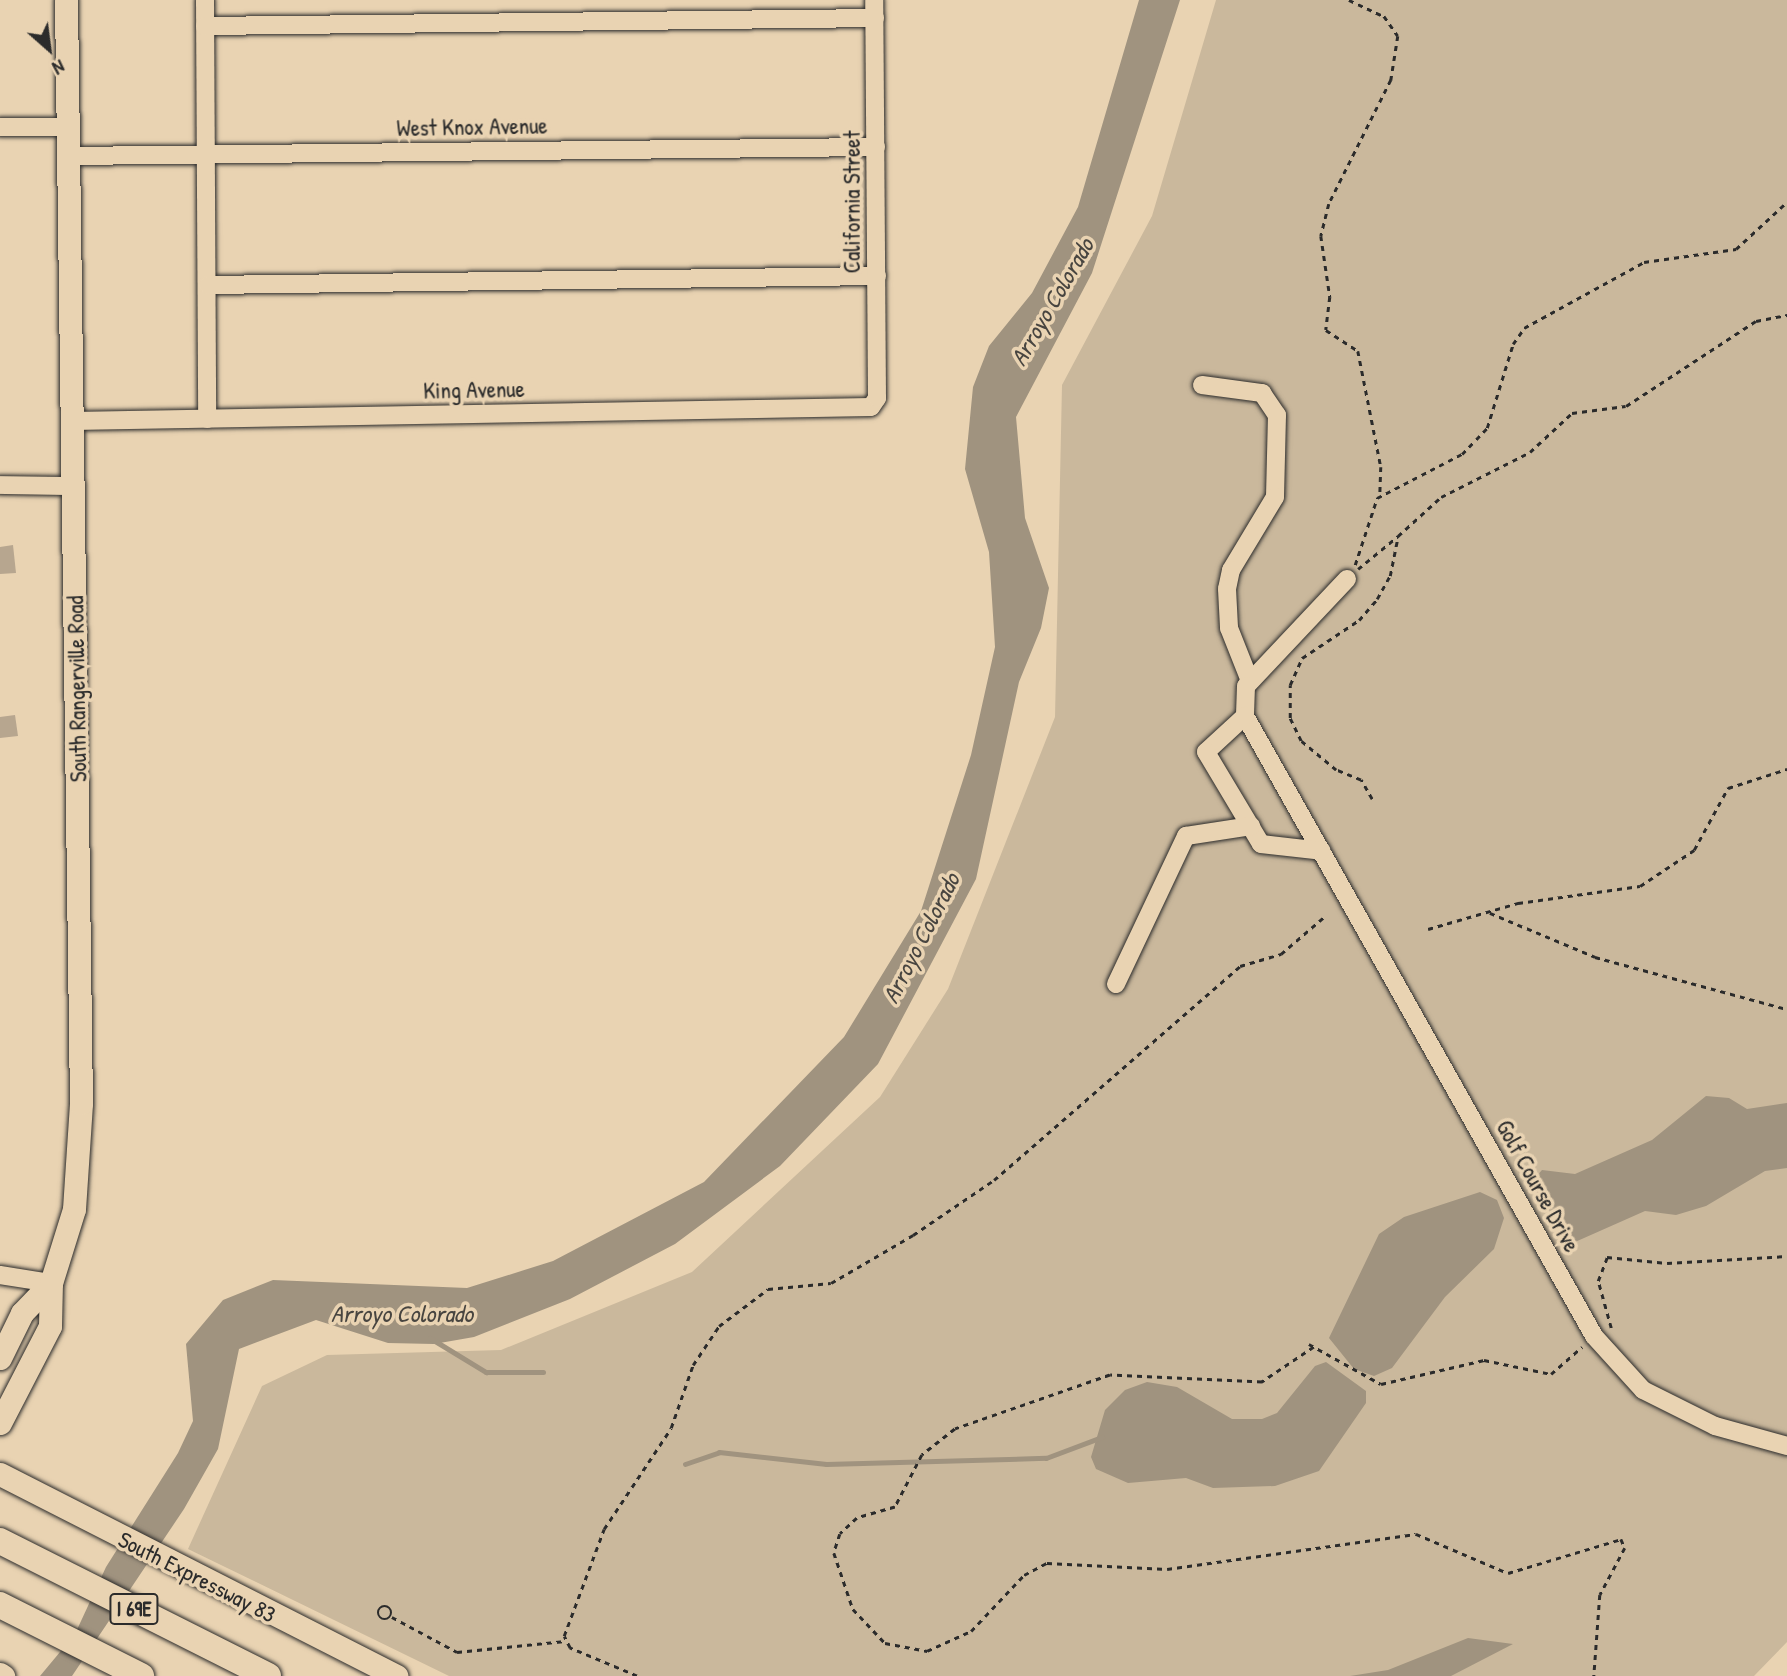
<!DOCTYPE html>
<html>
<head>
<meta charset="utf-8">
<style>
  body { margin:0 }
  #map { position:relative; width:1787px; height:1676px; overflow:hidden; background:#e9d3b2; font-family:"Patrick Hand",sans-serif }
  div>[style] { position:absolute }
  .green>* { inset:0; background:#cab89c }
  .water>* { inset:0; background:#a0937f }
  .stream>* { height:5px; margin:-2.5px; padding:0 2.5px; transform-origin:2.5px; border-radius:2.5px; background:#a0937f }
  .building>* { inset:0; background:#b7a68f }
  .path>* { height:2.5px; margin-top:-1.25px; transform-origin:0; background:repeating-linear-gradient(90deg,#2b2b2b 0 5px,transparent 0 10px) }
  .path>.ring { margin:-1.25px; padding:0; box-sizing:content-box; background:none; border:2.5px solid #2b2b2b; border-radius:50% }
  .roads { filter:drop-shadow(0 0 2px #2b2b2b) drop-shadow(0 0 2px #2b2b2b) }
  .minor>* { height:18px; margin:-9px; padding:0 9px; transform-origin:9px; border-radius:9px; background:#e9d3b2 }
  .major>* { height:23px; margin:-11.5px; padding:0 11.5px; transform-origin:11.5px; border-radius:11.5px; background:#e9d3b2 }
  .highway>* { height:26px; margin:-13px; padding:0 13px; transform-origin:13px; border-radius:13px; background:#e9d3b2 }
  span { translate:-50% -50%; white-space:nowrap; text-align:center; line-height:1.15; -webkit-text-stroke:7px #e9d3b2; paint-order:stroke }
  .shield-label span { padding:2px 5px; background:#e9d3b2; border:2px solid; border-radius:5px; -webkit-text-stroke-width:0 }
  .shield-label { font-size:21px; color:#2b2b2b; font-weight:700 }
  .street-label { font-size:23px; color:#2b2b2b }
  .water-label { font-size:24px; color:#484540; font-style:italic }
  .north { position:absolute; left:14px; top:14px; width:70px; height:70px; -webkit-text-stroke:5px #e9d3b2; paint-order:stroke; rotate:152deg; font-size:19px; font-weight:700; line-height:28px; text-align:center; color:#2b2b2b }
  .north::after { content:''; display:block; margin:auto; width:24px; height:32px; background:#2b2b2b; clip-path:polygon(50% 0,100% 100%,50% 72%,0 100%) }
</style>
</head>
<body>
<div id="map">
  <div class="green">
    <div style="clip-path:polygon(1216px 0,1787px 0,1787px 1642px,1754px 1676px,449px 1676px,188px 1549px,262px 1386px,327px 1355px,501px 1350px,692px 1272px,880px 1097px,948px 989px,1055px 717px,1062px 385px,1152px 216px)"></div>
  </div>
  <div class="water">
    <div style="clip-path:polygon(1139px 0,1180px 0,1092px 273px,1016px 417px,1025px 518px,1049px 588px,1041px 628px,1019px 682px,976px 879px,878px 1064px,780px 1166px,675px 1244px,570px 1299px,474px 1337px,434px 1344px,388px 1343px,316px 1320px,239px 1349px,218px 1449px,184px 1509px,72px 1676px,40px 1676px,75px 1634px,106px 1567px,178px 1453px,193px 1421px,186px 1344px,223px 1300px,273px 1280px,467px 1288px,553px 1261px,704px 1182px,844px 1037px,921px 911px,971px 755px,995px 647px,989px 552px,965px 469px,973px 387px,989px 346px,1032px 293px,1078px 207px)"></div>
    <div style="clip-path:polygon(1706px 1096px,1729px 1098px,1747px 1109px,1787px 1103px,1787px 1168px,1765px 1171px,1706px 1206px,1676px 1215px,1645px 1211px,1575px 1242px,1537px 1201px,1534px 1179px,1542px 1170px,1575px 1174px,1652px 1140px)"></div>
    <div style="clip-path:polygon(1480px 1192px,1497px 1200px,1504px 1218px,1494px 1249px,1445px 1297px,1392px 1368px,1374px 1376px,1354px 1369px,1329px 1338px,1379px 1234px,1404px 1217px)"></div>
    <div style="clip-path:polygon(1326px 1362px,1366px 1391px,1366px 1403px,1319px 1471px,1275px 1486px,1213px 1488px,1186px 1478px,1128px 1483px,1096px 1469px,1091px 1457px,1105px 1410px,1125px 1390px,1147px 1382px,1177px 1387px,1232px 1419px,1262px 1419px,1277px 1413px,1315px 1366px)"></div>
    <div style="clip-path:polygon(1468px 1638px,1513px 1644px,1451px 1676px,1350px 1676px,1388px 1670px)"></div>
  </div>
  <div class="stream">
    <div style="left:430px;top:1338px;width:66px;rotate:31.3deg"></div>
    <div style="left:486px;top:1372px;width:57px"></div>
    <div style="left:685px;top:1464px;width:36px;rotate:-19deg"></div>
    <div style="left:719px;top:1452px;width:108px;rotate:6.4deg"></div>
    <div style="left:826px;top:1464px;width:220px;rotate:-1.6deg"></div>
    <div style="left:1046px;top:1458px;width:60px;rotate:-20.6deg"></div>
  </div>
  <div class="building">
    <div style="clip-path:polygon(13px 545px,16px 573px,0 574px,0 547px)"></div>
    <div style="clip-path:polygon(15px 715px,18px 736px,0 738px,0 717px)"></div>
  </div>
  <div class="path">
    <div style="left:1349px;top:0;width:38px;rotate:25deg"></div>
    <div style="left:1384px;top:16px;width:24px;rotate:55deg"></div>
    <div style="left:1398px;top:36px;width:45px;rotate:99deg"></div>
    <div style="left:1391px;top:80px;width:139px;rotate:116.6deg"></div>
    <div style="left:1329px;top:204px;width:33px;rotate:104deg"></div>
    <div style="left:1321px;top:236px;width:62px;rotate:81.6deg"></div>
    <div style="left:1330px;top:297px;width:33px;rotate:97deg"></div>
    <div style="left:1326px;top:330px;width:38px;rotate:33deg"></div>
    <div style="left:1358px;top:351px;width:118px;rotate:78.8deg"></div>
    <div style="left:1381px;top:467px;width:28px;rotate:92deg"></div>
    <div style="left:1355px;top:565px;width:71px;rotate:-71.8deg"></div>
    <div style="left:1377px;top:498px;width:96px;rotate:-27.4deg"></div>
    <div style="left:1462px;top:454px;width:36px;rotate:-46deg"></div>
    <div style="left:1487px;top:428px;width:88px;rotate:-72.8deg"></div>
    <div style="left:1513px;top:344px;width:19px;rotate:-55deg"></div>
    <div style="left:1524px;top:328px;width:137px;rotate:-28.8deg"></div>
    <div style="left:1644px;top:262px;width:93px;rotate:-8deg"></div>
    <div style="left:1736px;top:249px;width:69px;rotate:-42.7deg"></div>
    <div style="left:1358px;top:569px;width:52px;rotate:-39.5deg"></div>
    <div style="left:1372px;top:799px;width:22px;rotate:-120deg"></div>
    <div style="left:1361px;top:780px;width:27px;rotate:-158deg"></div>
    <div style="left:1336px;top:770px;width:45px;rotate:-140.4deg"></div>
    <div style="left:1301px;top:741px;width:25px;rotate:-116deg"></div>
    <div style="left:1290px;top:718px;width:33px;rotate:-90deg"></div>
    <div style="left:1290px;top:685px;width:30px;rotate:-66deg"></div>
    <div style="left:1302px;top:658px;width:69px;rotate:-33.7deg"></div>
    <div style="left:1359px;top:620px;width:28px;rotate:-49deg"></div>
    <div style="left:1377px;top:599px;width:26px;rotate:-61deg"></div>
    <div style="left:1390px;top:576px;width:41px;rotate:-78.7deg"></div>
    <div style="left:1398px;top:536px;width:58px;rotate:-42.2deg"></div>
    <div style="left:1441px;top:497px;width:100px;rotate:-26.8deg"></div>
    <div style="left:1530px;top:452px;width:57px;rotate:-42.9deg"></div>
    <div style="left:1572px;top:413px;width:54px;rotate:-7.4deg"></div>
    <div style="left:1626px;top:406px;width:155px;rotate:-33.2deg"></div>
    <div style="left:1756px;top:321px;width:32px;rotate:-11deg"></div>
    <div style="left:1490px;top:913px;width:114px;rotate:22.7deg"></div>
    <div style="left:1595px;top:957px;width:199px;rotate:15.2deg"></div>
    <div style="left:1428px;top:929px;width:94px;rotate:-16.1deg"></div>
    <div style="left:1518px;top:903px;width:123px;rotate:-7.9deg"></div>
    <div style="left:1640px;top:886px;width:65px;rotate:-33.7deg"></div>
    <div style="left:1694px;top:850px;width:71px;rotate:-61.3deg"></div>
    <div style="left:1728px;top:788px;width:62px;rotate:-17.9deg"></div>
    <div style="left:1611px;top:1328px;width:49px;rotate:-105.5deg"></div>
    <div style="left:1598px;top:1281px;width:26px;rotate:-69deg"></div>
    <div style="left:1607px;top:1257px;width:60px;rotate:5.7deg"></div>
    <div style="left:1667px;top:1263px;width:120px;rotate:-3.3deg"></div>
    <div style="left:1309px;top:1344px;width:82px;rotate:29.1deg"></div>
    <div style="left:1381px;top:1384px;width:106px;rotate:-13.1deg"></div>
    <div style="left:1484px;top:1360px;width:68px;rotate:11.8deg"></div>
    <div style="left:1551px;top:1374px;width:41px;rotate:-41.1deg"></div>
    <div style="left:1314px;top:1347px;width:63px;rotate:146.1deg"></div>
    <div style="left:1262px;top:1382px;width:152px;rotate:-177.4deg"></div>
    <div style="left:1110px;top:1375px;width:164px;rotate:160.8deg"></div>
    <div style="left:955px;top:1429px;width:42px;rotate:141.8deg"></div>
    <div style="left:922px;top:1455px;width:59px;rotate:117.4deg"></div>
    <div style="left:895px;top:1507px;width:40px;rotate:164deg"></div>
    <div style="left:857px;top:1518px;width:23px;rotate:137deg"></div>
    <div style="left:840px;top:1534px;width:20px;rotate:108deg"></div>
    <div style="left:834px;top:1553px;width:59px;rotate:71.3deg"></div>
    <div style="left:853px;top:1609px;width:47px;rotate:46.7deg"></div>
    <div style="left:885px;top:1643px;width:43px;rotate:10.8deg"></div>
    <div style="left:927px;top:1651px;width:48px;rotate:-24.4deg"></div>
    <div style="left:971px;top:1631px;width:77px;rotate:-46.6deg"></div>
    <div style="left:1024px;top:1575px;width:26px;rotate:-28deg"></div>
    <div style="left:1047px;top:1563px;width:120px;rotate:2.9deg"></div>
    <div style="left:1167px;top:1569px;width:251px;rotate:-8deg"></div>
    <div style="left:1416px;top:1534px;width:100px;rotate:23deg"></div>
    <div style="left:1508px;top:1573px;width:118px;rotate:-16.7deg"></div>
    <div style="left:1621px;top:1539px;width:10px;rotate:66deg"></div>
    <div style="left:1625px;top:1548px;width:53px;rotate:118deg"></div>
    <div style="left:1600px;top:1595px;width:81px;rotate:94.2deg"></div>
    <div class="ring" style="left:378px;top:1606px;width:11.5px;height:11.5px"></div>
    <div style="left:392px;top:1617px;width:74px;rotate:28.3deg"></div>
    <div style="left:457px;top:1652px;width:109px;rotate:-5.8deg"></div>
    <div style="left:637px;top:1676px;width:73px;rotate:-157.3deg"></div>
    <div style="left:570px;top:1648px;width:13px;rotate:-117deg"></div>
    <div style="left:564px;top:1636px;width:114px;rotate:-69.5deg"></div>
    <div style="left:604px;top:1529px;width:121px;rotate:-56.4deg"></div>
    <div style="left:671px;top:1428px;width:67px;rotate:-70.8deg"></div>
    <div style="left:693px;top:1365px;width:47px;rotate:-56.3deg"></div>
    <div style="left:719px;top:1326px;width:61px;rotate:-37.1deg"></div>
    <div style="left:768px;top:1289px;width:63px;rotate:-5.4deg"></div>
    <div style="left:831px;top:1283px;width:95px;rotate:-30.3deg"></div>
    <div style="left:913px;top:1235px;width:98px;rotate:-34.2deg"></div>
    <div style="left:994px;top:1180px;width:326px;rotate:-41deg"></div>
    <div style="left:1240px;top:966px;width:43px;rotate:-16.3deg"></div>
    <div style="left:1281px;top:954px;width:58px;rotate:-40.8deg"></div>
  </div>
  <div class="roads">
    <div class="minor">
      <div style="left:205px;top:0;width:419px;rotate:89.7deg"></div>
      <div style="left:205px;top:26px;width:670px;rotate:-0.68deg"></div>
      <div style="left:0;top:127px;width:68px"></div>
      <div style="left:69px;top:156px;width:807px;rotate:-0.64deg"></div>
      <div style="left:208px;top:285px;width:669px;rotate:-0.77deg"></div>
      <div style="left:1202px;top:385px;width:61px;rotate:7.6deg"></div>
      <div style="left:1262px;top:393px;width:27px;rotate:56deg"></div>
      <div style="left:1277px;top:415px;width:82px;rotate:91.4deg"></div>
      <div style="left:1275px;top:497px;width:85px;rotate:121.1deg"></div>
      <div style="left:1231px;top:570px;width:19px;rotate:102deg"></div>
      <div style="left:1227px;top:589px;width:39px;rotate:87deg"></div>
      <div style="left:1229px;top:628px;width:57px;rotate:68.4deg"></div>
      <div style="left:72px;top:421px;width:799px;rotate:-1deg"></div>
      <div style="left:871px;top:407px;width:11px;rotate:-56deg"></div>
      <div style="left:877px;top:398px;width:398px;rotate:-90.4deg"></div>
      <div style="left:0;top:485px;width:73px;rotate:0.8deg"></div>
      <div style="left:1347px;top:579px;width:147px;rotate:133.3deg"></div>
      <div style="left:1246px;top:686px;width:30px;rotate:92deg"></div>
      <div style="left:1245px;top:716px;width:711px;rotate:60.62deg"></div>
      <div style="left:1594px;top:1336px;width:73px;rotate:47.8deg"></div>
      <div style="left:1643px;top:1390px;width:80px;rotate:26.6deg"></div>
      <div style="left:1715px;top:1426px;width:75px;rotate:15.5deg"></div>
      <div style="left:1245px;top:716px;width:53px;rotate:137.3deg"></div>
      <div style="left:1206px;top:752px;width:107px;rotate:59.1deg"></div>
      <div style="left:1261px;top:844px;width:61px;rotate:6.5deg"></div>
      <div style="left:1116px;top:984px;width:164px;rotate:-64.7deg"></div>
      <div style="left:1186px;top:836px;width:66px;rotate:-8.7deg"></div>
      <div style="left:0;top:1275px;width:52px;rotate:8.9deg"></div>
    </div>
    <div class="major">
      <div style="left:0;top:1358px;width:50px;rotate:-63.9deg"></div>
      <div style="left:22px;top:1313px;width:42px;rotate:-46deg"></div>
      <div style="left:51px;top:1283px;width:77px;rotate:-72.7deg"></div>
      <div style="left:74px;top:1209px;width:106px;rotate:-86.2deg"></div>
      <div style="left:81px;top:1103px;width:1103px;rotate:-90.78deg"></div>
      <div style="left:0;top:1423px;width:109px;rotate:-62.7deg"></div>
      <div style="left:50px;top:1326px;width:43px;rotate:-88.7deg"></div>
      <div style="left:0;top:1474px;width:445px;rotate:27deg"></div>
      <div style="left:0;top:1674px;width:4px;rotate:34deg"></div>
    </div>
    <div class="highway">
      <div style="left:0;top:1541px;width:300px;rotate:26.7deg"></div>
      <div style="left:0;top:1605px;width:158px;rotate:26.7deg"></div>
    </div>
  </div>
  <div class="shield-label">
    <span style="left:134px;top:1609px">I 69E</span>
  </div>
  <div class="street-label">
    <span style="left:472px;top:127px;rotate:-1deg">West Knox Avenue</span>
    <span style="left:852px;top:202px;rotate:-90deg">California Street</span>
    <span style="left:474px;top:390px;rotate:-1deg">King Avenue</span>
    <span style="left:77px;top:689px;rotate:-91deg">South Rangerville Road</span>
    <span style="left:1538px;top:1186px;rotate:61deg">Golf Course Drive</span>
    <span style="left:197px;top:1577px;rotate:27deg">South Expressway 83</span>
  </div>
  <div class="water-label">
    <span style="left:1052px;top:302px;rotate:-60deg">Arroyo Colorado</span>
    <span style="left:921px;top:938px;rotate:-63deg">Arroyo Colorado</span>
    <span style="left:402px;top:1314px">Arroyo Colorado</span>
  </div>
  <div class="north">N</div>
</div>
</body>
</html>
